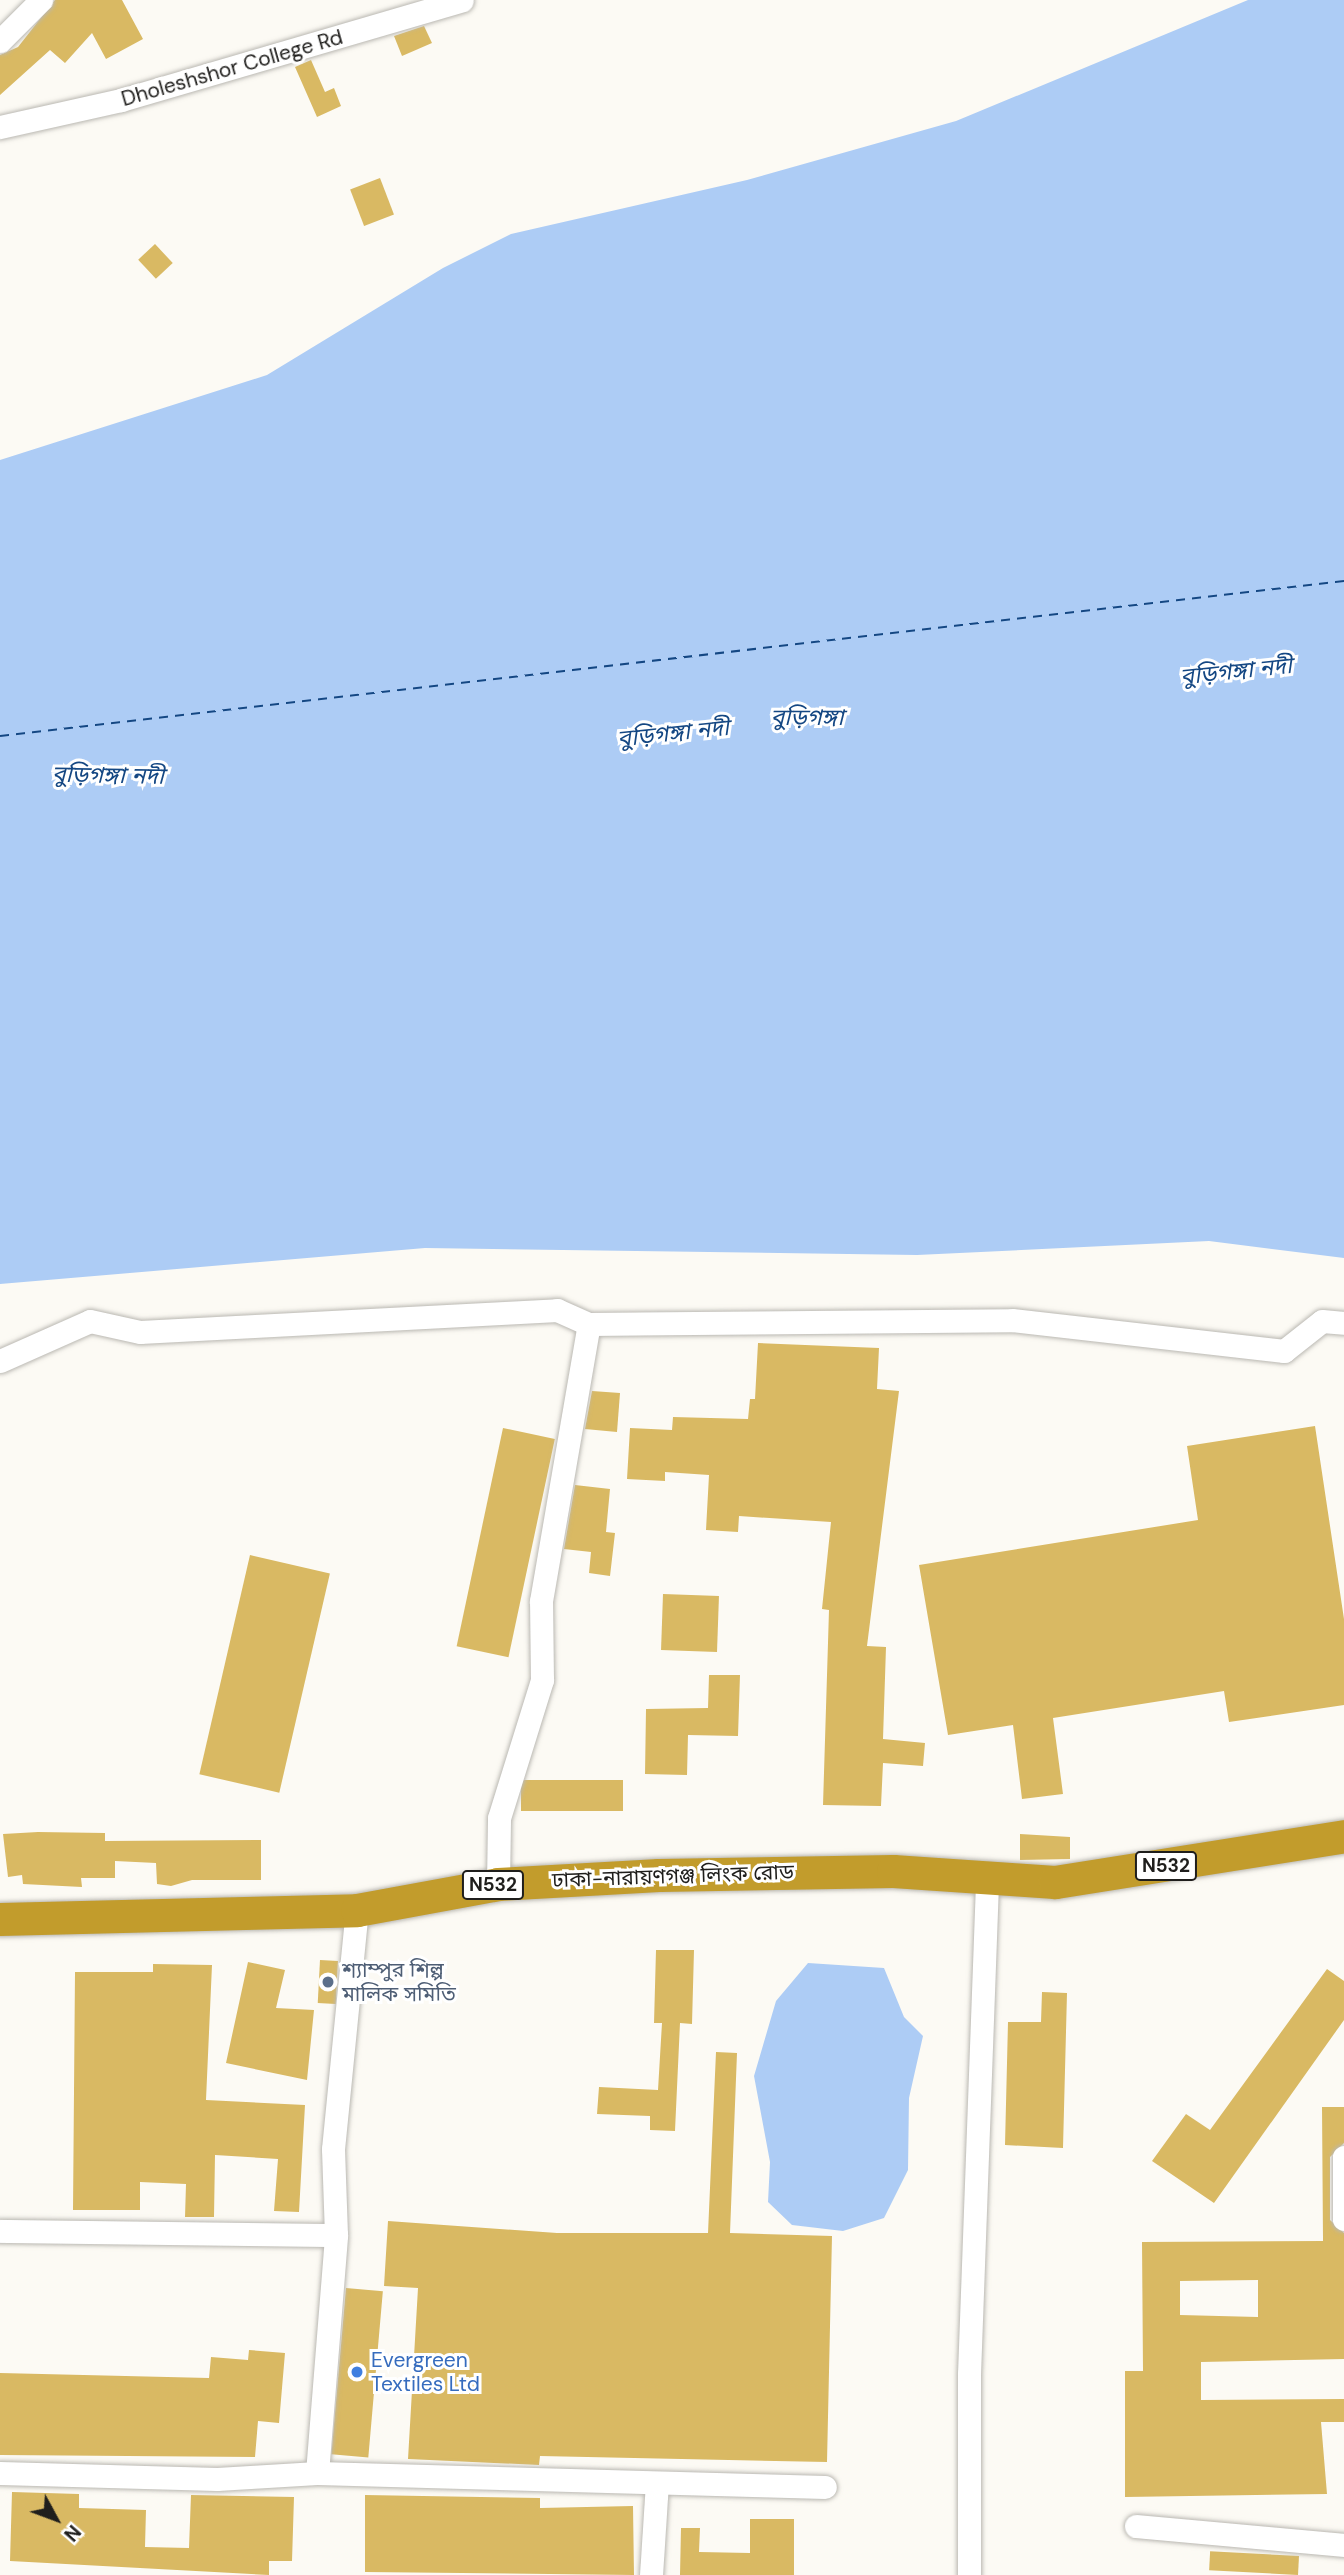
<!DOCTYPE html>
<html>
<head>
<meta charset="utf-8">
<style>
  body { margin:0 }
  #map { position:relative; width:1344px; height:2575px; overflow:hidden; background:#fcfaf4; font-family:"DM Sans","Noto Sans Bengali",sans-serif }
  div>[style] { position:absolute }
  .water>* { inset:0; background:#adccf5 }
  .ferry>* { height:2px; margin-top:-1px; transform-origin:0; background:repeating-linear-gradient(90deg,#144783 0 9px,transparent 0 16px) }
  .building>* { inset:0; background:#d9b963; transform-origin:0 0 }
  .roads { filter:drop-shadow(0 0 2px #bab8b2) drop-shadow(0 0 2px #bab8b2) }
  .minor>* { height:23px; margin:-11.5px; padding:0 11.5px; transform-origin:11.5px; border-radius:11.5px; background:#fff }
  .highway>* { height:33px; margin:-16.5px; padding:0 16.5px; transform-origin:16.5px; border-radius:16.5px; background:#c29c2c }
  .dots>* { width:19px; height:19px; translate:-50% -50%; box-sizing:border-box; border:4px solid #fff; border-radius:50% }
  span { translate:-50% -50%; white-space:nowrap; text-align:center; line-height:1.15; -webkit-text-stroke:6px #fff; paint-order:stroke }
  .shield-label span { padding:2px 5px; background:#fff; border:2px solid; border-radius:5px; -webkit-text-stroke-width:0 }
  .shield-label { font-size:19px; color:#1f1e1c; font-weight:700 }
  .street-label { font-size:21px; color:#1f1e1c }
  .service-label { font-size:21px; color:#4e5e75 }
  .left { translate:0 -50%; text-align:left }
  .shop-label { font-size:21px; color:#366cbe }
  .water-label { font-size:23px; color:#144783; font-style:italic }
  .north { position:absolute; left:21px; top:2484px; width:70px; height:70px; -webkit-text-stroke:5px #fff; paint-order:stroke; rotate:131deg; font-size:19px; font-weight:700; line-height:28px; text-align:center; color:#1f1e1c }
  .north::after { content:''; display:block; margin:auto; width:24px; height:32px; background:#1f1e1c; clip-path:polygon(50% 0,100% 100%,50% 72%,0 100%) }
</style>
</head>
<body>
<div id="map">
  <div class="water">
    <div style="clip-path:polygon(1248px 0,1344px 0,1344px 1258px,1209px 1241px,917px 1255px,425px 1248px,0 1284px,0 460px,267px 375px,443px 268px,511px 234px,747px 180px,956px 121px)"></div>
    <div style="clip-path:polygon(808px 1963px,884px 1968px,904px 2017px,923px 2036px,909px 2098px,908px 2170px,884px 2218px,843px 2231px,792px 2225px,768px 2202px,770px 2162px,754px 2076px,776px 2001px)"></div>
  </div>
  <div class="ferry">
    <div style="left:0;top:736px;width:1353px;rotate:-6.58deg"></div>
  </div>
  <div class="building">
    <div style="clip-path:polygon(55px 0,122px 0,143px 39px,106px 59px,92px 33px,65px 63px,50px 50px,0 95px,0 55px,18px 47px)"></div>
    <div style="clip-path:polygon(424px 26px,432px 43px,402px 56px,394px 36px)"></div>
    <div style="clip-path:polygon(311px 60px,325px 92px,334px 88px,341px 106px,317px 117px,295px 67px)"></div>
    <div style="left:380px;top:178px;width:39px;height:32px;rotate:69deg"></div>
    <div style="left:155px;top:244px;width:26px;height:23px;rotate:47deg"></div>
    <div style="clip-path:polygon(758px 1343px,879px 1348px,877px 1389px,899px 1391px,867px 1646px,886px 1647px,883px 1739px,925px 1743px,923px 1766px,883px 1763px,881px 1806px,823px 1805px,829px 1610px,822px 1609px,831px 1522px,739px 1516px,738px 1532px,706px 1530px,709px 1475px,665px 1472px,665px 1481px,627px 1479px,630px 1428px,672px 1430px,673px 1417px,748px 1419px,750px 1399px,755px 1399px)"></div>
    <div style="clip-path:polygon(592px 1391px,620px 1393px,617px 1432px,585px 1429px)"></div>
    <div style="clip-path:polygon(1315px 1426px,1344px 1619px,1344px 1705px,1229px 1722px,1224px 1691px,1053px 1718px,1063px 1794px,1022px 1799px,1013px 1725px,948px 1735px,919px 1565px,1198px 1520px,1187px 1446px)"></div>
    <div style="left:503px;top:1428px;width:53px;height:223px;rotate:12deg"></div>
    <div style="clip-path:polygon(575px 1485px,610px 1489px,606px 1532px,615px 1533px,610px 1576px,589px 1573px,591px 1552px,564px 1549px)"></div>
    <div style="left:250px;top:1555px;width:82px;height:225px;rotate:13deg"></div>
    <div style="left:663px;top:1594px;width:56px;height:56px;rotate:2deg"></div>
    <div style="clip-path:polygon(709px 1675px,740px 1675px,738px 1736px,688px 1735px,687px 1775px,645px 1774px,646px 1709px,708px 1708px)"></div>
    <div style="left:623px;top:1780px;width:31px;height:102px;rotate:90deg"></div>
    <div style="clip-path:polygon(38px 1832px,105px 1833px,105px 1841px,261px 1840px,261px 1880px,192px 1880px,171px 1886px,157px 1884px,156px 1863px,115px 1861px,115px 1878px,81px 1878px,82px 1887px,23px 1884px,22px 1875px,8px 1877px,3px 1834px)"></div>
    <div style="clip-path:polygon(1020px 1834px,1070px 1837px,1070px 1859px,1020px 1860px)"></div>
    <div style="clip-path:polygon(656px 1950px,694px 1950px,692px 2024px,680px 2023px,675px 2131px,650px 2130px,650px 2116px,597px 2114px,599px 2087px,658px 2090px,662px 2023px,654px 2023px)"></div>
    <div style="left:320px;top:1960px;width:18px;height:43px;rotate:3deg"></div>
    <div style="clip-path:polygon(248px 1962px,285px 1970px,276px 2008px,314px 2010px,307px 2080px,226px 2063px)"></div>
    <div style="clip-path:polygon(153px 1964px,212px 1965px,206px 2100px,305px 2105px,299px 2212px,274px 2211px,278px 2159px,215px 2155px,214px 2217px,185px 2217px,186px 2184px,140px 2182px,140px 2210px,73px 2210px,75px 1972px,153px 1972px)"></div>
    <div style="clip-path:polygon(1327px 1969px,1344px 1981px,1344px 2020px,1214px 2203px,1152px 2161px,1186px 2114px,1210px 2130px)"></div>
    <div style="clip-path:polygon(1042px 1992px,1067px 1993px,1063px 2148px,1005px 2145px,1008px 2022px,1041px 2022px)"></div>
    <div style="clip-path:polygon(716px 2052px,737px 2053px,730px 2233px,832px 2236px,827px 2462px,540px 2456px,539px 2465px,408px 2459px,418px 2288px,384px 2286px,388px 2221px,557px 2233px,708px 2233px)"></div>
    <div style="clip-path:polygon(evenodd,1322px 2107px,1344px 2107px,1344px 2143px,1330px 2157px,1330px 2220px,1344px 2233px,1344px 2359px,1201px 2362px,1201px 2400px,1344px 2399px,1344px 2422px,1321px 2422px,1327px 2494px,1125px 2497px,1125px 2371px,1143px 2371px,1142px 2242px,1323px 2241px,1322px 2107px,1258px 2280px,1258px 2317px,1180px 2315px,1180px 2281px,1258px 2280px)"></div>
    <div style="left:346px;top:2288px;width:37px;height:167px;rotate:5deg"></div>
    <div style="clip-path:polygon(249px 2350px,285px 2353px,279px 2423px,258px 2421px,255px 2457px,0 2455px,0 2373px,209px 2378px,211px 2357px,248px 2360px)"></div>
    <div style="clip-path:polygon(12px 2492px,79px 2494px,79px 2508px,146px 2510px,145px 2547px,189px 2548px,191px 2495px,294px 2497px,292px 2561px,269px 2561px,269px 2575px,10px 2561px)"></div>
    <div style="clip-path:polygon(365px 2495px,540px 2498px,540px 2508px,633px 2506px,634px 2575px,365px 2572px)"></div>
    <div style="clip-path:polygon(750px 2519px,794px 2519px,794px 2575px,680px 2575px,681px 2528px,700px 2528px,699px 2552px,750px 2553px)"></div>
    <div style="left:1299px;top:2556px;width:19px;height:89px;rotate:93deg"></div>
  </div>
  <div class="roads">
    <div class="minor">
      <div style="left:0;top:41px;width:58px;rotate:-45deg"></div>
      <div style="left:0;top:127px;width:124px;rotate:-12.6deg"></div>
      <div style="left:121px;top:100px;width:355px;rotate:-16.3deg"></div>
      <div style="left:0;top:1361px;width:98px;rotate:-24deg"></div>
      <div style="left:90px;top:1321px;width:51px;rotate:12.4deg"></div>
      <div style="left:140px;top:1332px;width:418px;rotate:-3deg"></div>
      <div style="left:557px;top:1310px;width:35px;rotate:24deg"></div>
      <div style="left:589px;top:1324px;width:423px;rotate:-0.5deg"></div>
      <div style="left:1012px;top:1320px;width:274px;rotate:6.5deg"></div>
      <div style="left:1284px;top:1351px;width:48px;rotate:-38.3deg"></div>
      <div style="left:1322px;top:1321px;width:22px;rotate:5deg"></div>
      <div style="left:498px;top:1884px;width:66px;rotate:-89.1deg"></div>
      <div style="left:499px;top:1818px;width:145px;rotate:-72.7deg"></div>
      <div style="left:542px;top:1680px;width:79px;rotate:-90.7deg"></div>
      <div style="left:541px;top:1601px;width:281px;rotate:-80.2deg"></div>
      <div style="left:1344px;top:2157px;width:62px;rotate:90deg"></div>
      <div style="left:0;top:2231px;width:336px;rotate:0.7deg"></div>
      <div style="left:0;top:2473px;width:217px;rotate:1.6deg"></div>
      <div style="left:217px;top:2479px;width:100px;rotate:-3.4deg"></div>
      <div style="left:317px;top:2473px;width:508px;rotate:1.58deg"></div>
      <div style="left:317px;top:2473px;width:239px;rotate:-85.4deg"></div>
      <div style="left:336px;top:2235px;width:86px;rotate:-92deg"></div>
      <div style="left:333px;top:2149px;width:240px;rotate:-84.3deg"></div>
      <div style="left:1136px;top:2526px;width:209px;rotate:5.2deg"></div>
      <div style="left:651px;top:2575px;width:92px;rotate:-86.3deg"></div>
      <div style="left:969px;top:2575px;width:201px;rotate:-90deg"></div>
      <div style="left:969px;top:2374px;width:494px;rotate:-87.9deg"></div>
    </div>
    <div class="highway">
      <div style="left:0;top:1919px;width:357px;rotate:-1.4deg"></div>
      <div style="left:357px;top:1910px;width:143px;rotate:-10.4deg"></div>
      <div style="left:498px;top:1884px;width:161px;rotate:-3.2deg"></div>
      <div style="left:659px;top:1875px;width:234px;rotate:-1deg"></div>
      <div style="left:893px;top:1871px;width:162px;rotate:3.9deg"></div>
      <div style="left:1055px;top:1882px;width:293px;rotate:-9deg"></div>
    </div>
  </div>
  <div class="dots">
    <div style="left:328px;top:1982px;background:#5c6f8a"></div>
    <div style="left:357px;top:2372px;background:#3f7fe0"></div>
  </div>
  <div class="shield-label">
    <span style="left:1166px;top:1866px">N532</span>
    <span style="left:493px;top:1885px">N532</span>
  </div>
  <div class="street-label">
    <span style="left:232px;top:68px;rotate:-16deg">Dholeshshor College Rd</span>
    <span style="left:673px;top:1876px;rotate:-2deg">ঢাকা-নারায়ণগঞ্জ লিংক রোড</span>
  </div>
  <div class="service-label">
    <span class="left" style="left:342px;top:1982px">শ্যাম্পুর শিল্প<br>মালিক সমিতি</span>
  </div>
  <div class="shop-label">
    <span class="left" style="left:371px;top:2372px">Evergreen<br>Textiles Ltd</span>
  </div>
  <div class="water-label">
    <span style="left:1236px;top:671px;rotate:-6deg">বুড়িগঙ্গা নদী</span>
    <span style="left:807px;top:717px">বুড়িগঙ্গা</span>
    <span style="left:673px;top:733px;rotate:-6deg">বুড়িগঙ্গা নদী</span>
    <span style="left:108px;top:775px;rotate:1deg">বুড়িগঙ্গা নদী</span>
  </div>
  <div class="north">N</div>
</div>
</body>
</html>
